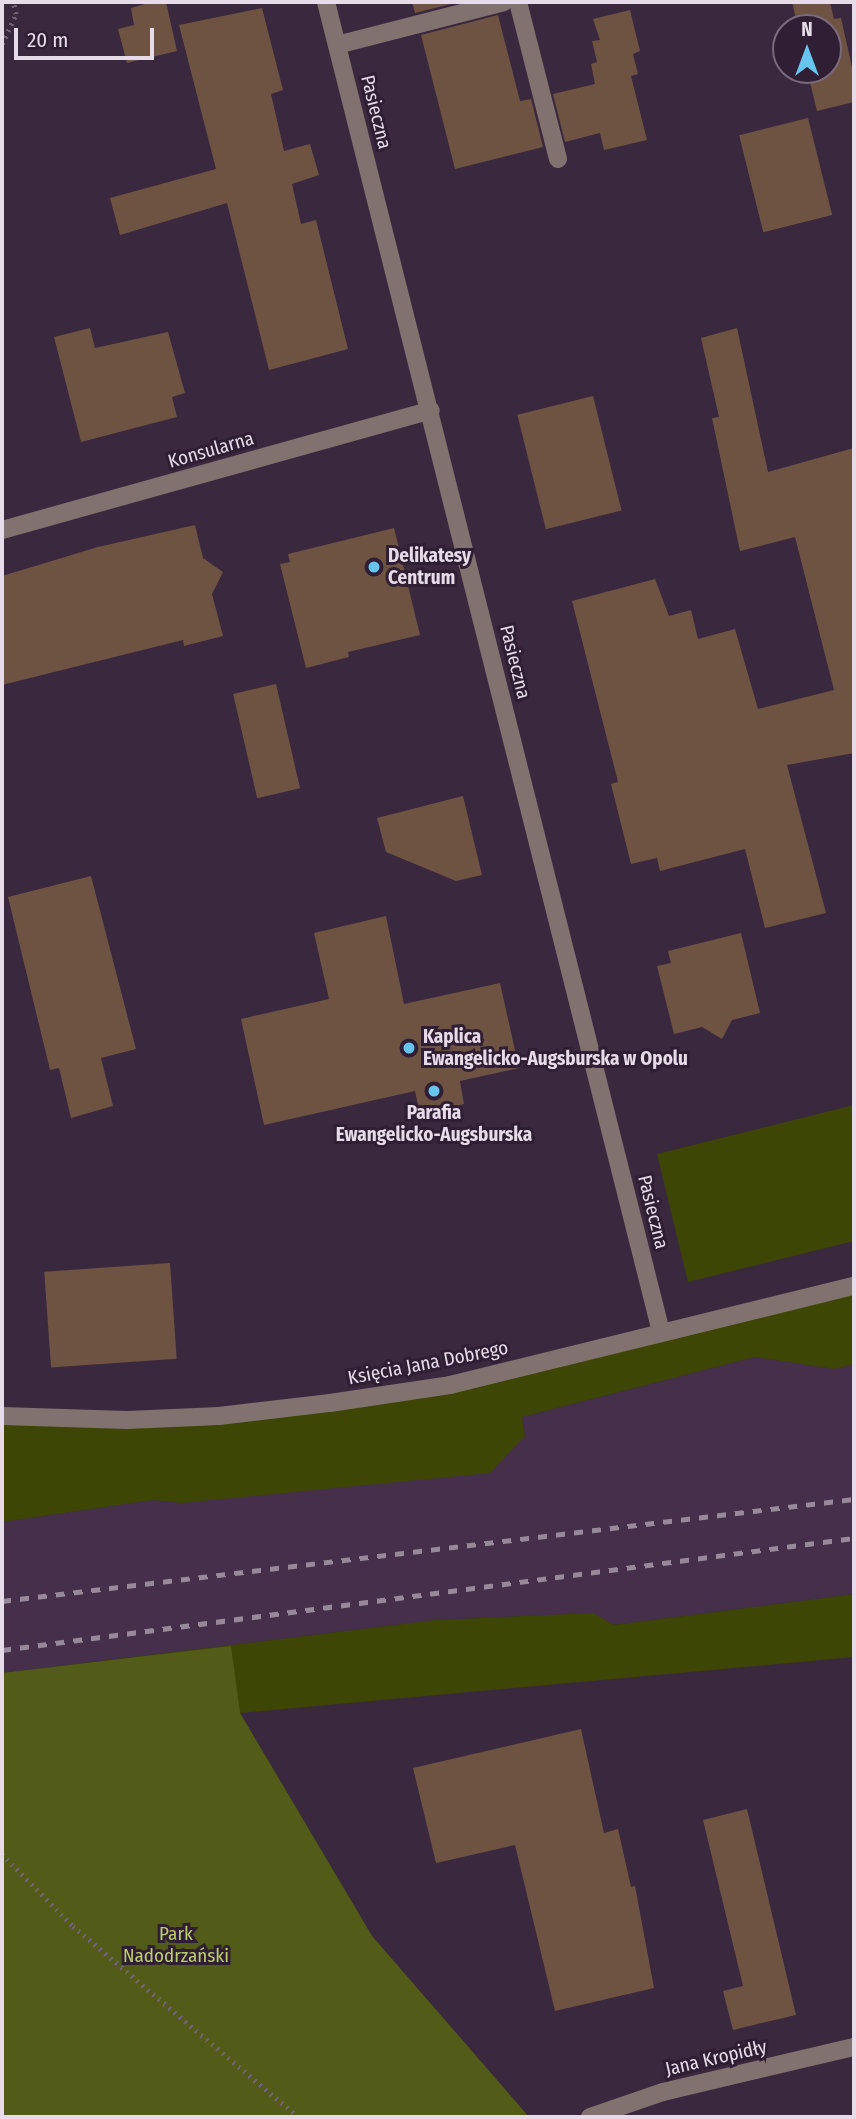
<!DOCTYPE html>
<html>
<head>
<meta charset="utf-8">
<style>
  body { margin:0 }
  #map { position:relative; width:856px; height:2119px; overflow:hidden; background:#3a283e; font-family:"Fira Sans Condensed",sans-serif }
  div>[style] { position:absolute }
  .built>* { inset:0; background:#452f4a }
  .green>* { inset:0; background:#3d4604 }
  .forest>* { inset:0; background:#525c18 }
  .building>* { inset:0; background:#6e5342; transform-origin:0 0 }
  .path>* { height:4.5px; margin-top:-2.25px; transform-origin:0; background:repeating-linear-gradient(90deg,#726275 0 2px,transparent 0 7px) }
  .minor>* { height:18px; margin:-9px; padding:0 9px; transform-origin:9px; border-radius:9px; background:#81716f }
  .rail>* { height:5px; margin-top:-2.5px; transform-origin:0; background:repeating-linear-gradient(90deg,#97889a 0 9px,transparent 0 18px) }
  .dots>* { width:19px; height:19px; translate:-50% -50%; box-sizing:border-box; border:4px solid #301f34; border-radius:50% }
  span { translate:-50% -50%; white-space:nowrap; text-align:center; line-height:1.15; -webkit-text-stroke:6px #301f34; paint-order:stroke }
  .street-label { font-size:19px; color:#e7dbe9 }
  .poi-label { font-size:19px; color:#e7dbe9; font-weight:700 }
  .left { translate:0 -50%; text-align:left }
  .park-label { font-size:19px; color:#bccd6e }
  .frame { position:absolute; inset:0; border:4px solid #e7dbe9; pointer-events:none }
  .north { position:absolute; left:772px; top:14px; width:70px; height:70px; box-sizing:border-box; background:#301f34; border:2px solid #796a7c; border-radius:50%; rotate:0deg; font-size:19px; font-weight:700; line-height:28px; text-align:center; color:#e7dbe9 }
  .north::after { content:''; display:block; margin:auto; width:24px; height:32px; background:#66c4ef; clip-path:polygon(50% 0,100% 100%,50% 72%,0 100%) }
  .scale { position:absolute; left:14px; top:28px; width:140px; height:32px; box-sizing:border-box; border:4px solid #e7dbe9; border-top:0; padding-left:9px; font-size:21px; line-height:24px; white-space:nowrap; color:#e7dbe9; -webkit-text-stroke:5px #301f34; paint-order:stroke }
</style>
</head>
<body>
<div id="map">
  <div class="built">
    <div style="clip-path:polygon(755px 1357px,834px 1369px,854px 1364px,854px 1594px,614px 1625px,593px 1613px,436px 1620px,2px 1673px,2px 1522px,153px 1500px,181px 1503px,525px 1436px,522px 1417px)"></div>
  </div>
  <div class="green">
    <div style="clip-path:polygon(854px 1105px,854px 1241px,688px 1282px,657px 1154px)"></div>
    <div style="clip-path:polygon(854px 1286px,854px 1364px,834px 1369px,755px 1357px,522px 1417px,525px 1436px,490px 1473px,181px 1503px,153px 1500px,2px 1522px,2px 1416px,55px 1420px,330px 1403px)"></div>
    <div style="clip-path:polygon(854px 1594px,854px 1657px,240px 1713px,372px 1936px,529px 2117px,2px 2117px,2px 1673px,436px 1620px,593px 1613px,614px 1625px)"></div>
  </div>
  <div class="forest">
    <div style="clip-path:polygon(231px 1646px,240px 1713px,372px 1936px,529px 2117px,2px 2117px,2px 1673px)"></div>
  </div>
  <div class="building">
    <div style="clip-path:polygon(152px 2px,166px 2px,177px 51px,127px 63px,118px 29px,134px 25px,131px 8px)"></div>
    <div style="clip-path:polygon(412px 2px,459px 2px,415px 13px)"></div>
    <div style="clip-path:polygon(792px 2px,830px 2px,834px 19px,841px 18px,854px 76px,854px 102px,817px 111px,807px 70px,828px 70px,828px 28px,798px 28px)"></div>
    <div style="clip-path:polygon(262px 8px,283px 90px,271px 94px,284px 151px,310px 144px,319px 175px,292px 184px,301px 224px,316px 220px,348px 349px,269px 370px,227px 203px,120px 235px,110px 198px,216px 169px,179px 25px)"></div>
    <div style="clip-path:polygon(630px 10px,640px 51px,633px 54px,638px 74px,631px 76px,647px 140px,604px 150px,600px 133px,565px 142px,553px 94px,595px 84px,591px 64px,597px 62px,592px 41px,600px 40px,593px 19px)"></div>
    <div style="clip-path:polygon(498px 15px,520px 101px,531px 99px,543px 147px,455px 169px,421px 35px)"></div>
    <div style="left:808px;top:118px;width:100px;height:71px;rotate:76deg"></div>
    <div style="clip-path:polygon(90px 328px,95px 348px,168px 332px,185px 393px,172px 397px,177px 417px,81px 442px,54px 337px)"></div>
    <div style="clip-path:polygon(737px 328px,768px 472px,854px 448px,854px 753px,787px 765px,826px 913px,765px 928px,745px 849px,660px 871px,657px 858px,631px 864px,611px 784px,618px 782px,572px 601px,655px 579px,669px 616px,691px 610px,698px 639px,735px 629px,758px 709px,834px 690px,795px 537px,740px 551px,712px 418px,719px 417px,701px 338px)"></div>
    <div style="left:593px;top:396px;width:118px;height:78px;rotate:76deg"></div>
    <div style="clip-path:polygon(195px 525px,203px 558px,223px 572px,212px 594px,223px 636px,184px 646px,183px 640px,2px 685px,2px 576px,98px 547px)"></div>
    <div style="clip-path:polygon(394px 528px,420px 635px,348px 652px,349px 657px,306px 668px,280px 564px,290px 562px,288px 554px)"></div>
    <div style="left:276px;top:684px;width:107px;height:44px;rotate:77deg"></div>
    <div style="clip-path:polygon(463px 796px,482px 875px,456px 881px,386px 852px,377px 818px)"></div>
    <div style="clip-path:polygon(91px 876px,136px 1049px,101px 1058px,113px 1106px,71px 1118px,59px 1068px,50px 1070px,8px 897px)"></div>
    <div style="clip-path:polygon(386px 916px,404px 1004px,500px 983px,519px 1068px,460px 1081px,464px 1104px,420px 1114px,415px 1091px,264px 1125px,241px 1019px,329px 999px,314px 933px)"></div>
    <div style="clip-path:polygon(741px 933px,760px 1013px,732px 1020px,722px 1039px,702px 1027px,674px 1034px,657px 966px,671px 963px,668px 951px)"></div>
    <div style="left:170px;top:1263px;width:96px;height:126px;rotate:86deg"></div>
    <div style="clip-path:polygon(581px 1729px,604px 1833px,618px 1829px,631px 1887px,635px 1886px,654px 1988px,555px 2011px,515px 1845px,436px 1863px,413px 1768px)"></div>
    <div style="clip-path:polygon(747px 1809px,796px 2015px,733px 2030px,723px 1991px,743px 1986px,703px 1820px)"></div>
  </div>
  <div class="path">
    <div style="left:2px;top:44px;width:33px;rotate:-65deg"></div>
    <div style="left:16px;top:14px;width:12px;rotate:-104deg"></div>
    <div style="left:2px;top:1854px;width:101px;rotate:45.4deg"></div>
    <div style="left:73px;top:1926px;width:295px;rotate:40.3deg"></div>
  </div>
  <div class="minor">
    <div style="left:326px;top:2px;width:1372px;rotate:75.86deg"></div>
    <div style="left:518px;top:2px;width:162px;rotate:75.7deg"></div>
    <div style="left:337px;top:45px;width:172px;rotate:-14.4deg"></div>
    <div style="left:2px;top:530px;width:445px;rotate:-15.6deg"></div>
    <div style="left:2px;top:1416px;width:125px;rotate:1.8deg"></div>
    <div style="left:127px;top:1420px;width:92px;rotate:-2.5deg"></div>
    <div style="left:219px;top:1416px;width:112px;rotate:-6.7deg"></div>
    <div style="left:330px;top:1403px;width:121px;rotate:-8.5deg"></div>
    <div style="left:450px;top:1385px;width:416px;rotate:-13.8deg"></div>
    <div style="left:590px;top:2117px;width:77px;rotate:-18.9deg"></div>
    <div style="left:663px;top:2092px;width:196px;rotate:-13.3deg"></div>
  </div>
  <div class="rail">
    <div style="left:2px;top:1601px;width:858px;rotate:-6.83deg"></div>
    <div style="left:2px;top:1650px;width:859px;rotate:-7.49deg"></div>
  </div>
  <div class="dots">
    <div style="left:374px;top:567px;background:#66c4ef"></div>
    <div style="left:409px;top:1048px;background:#66c4ef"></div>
    <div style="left:434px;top:1091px;background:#66c4ef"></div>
  </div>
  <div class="street-label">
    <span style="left:376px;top:112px;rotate:76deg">Pasieczna</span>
    <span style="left:211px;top:450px;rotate:-16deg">Konsularna</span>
    <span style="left:515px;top:662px;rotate:76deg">Pasieczna</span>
    <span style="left:653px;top:1212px;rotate:76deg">Pasieczna</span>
    <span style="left:428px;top:1363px;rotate:-11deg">Księcia Jana Dobrego</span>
    <span style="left:716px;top:2058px;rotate:-13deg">Jana Kropidły</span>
  </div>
  <div class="poi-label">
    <span class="left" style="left:388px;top:567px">Delikatesy<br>Centrum</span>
    <span class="left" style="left:423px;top:1048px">Kaplica<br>Ewangelicko-Augsburska w Opolu</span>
    <span style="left:434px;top:1124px">Parafia<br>Ewangelicko-Augsburska</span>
  </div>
  <div class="park-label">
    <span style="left:176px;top:1945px">Park<br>Nadodrzański</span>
  </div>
  <div class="frame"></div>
  <div class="north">N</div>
  <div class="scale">20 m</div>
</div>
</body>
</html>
